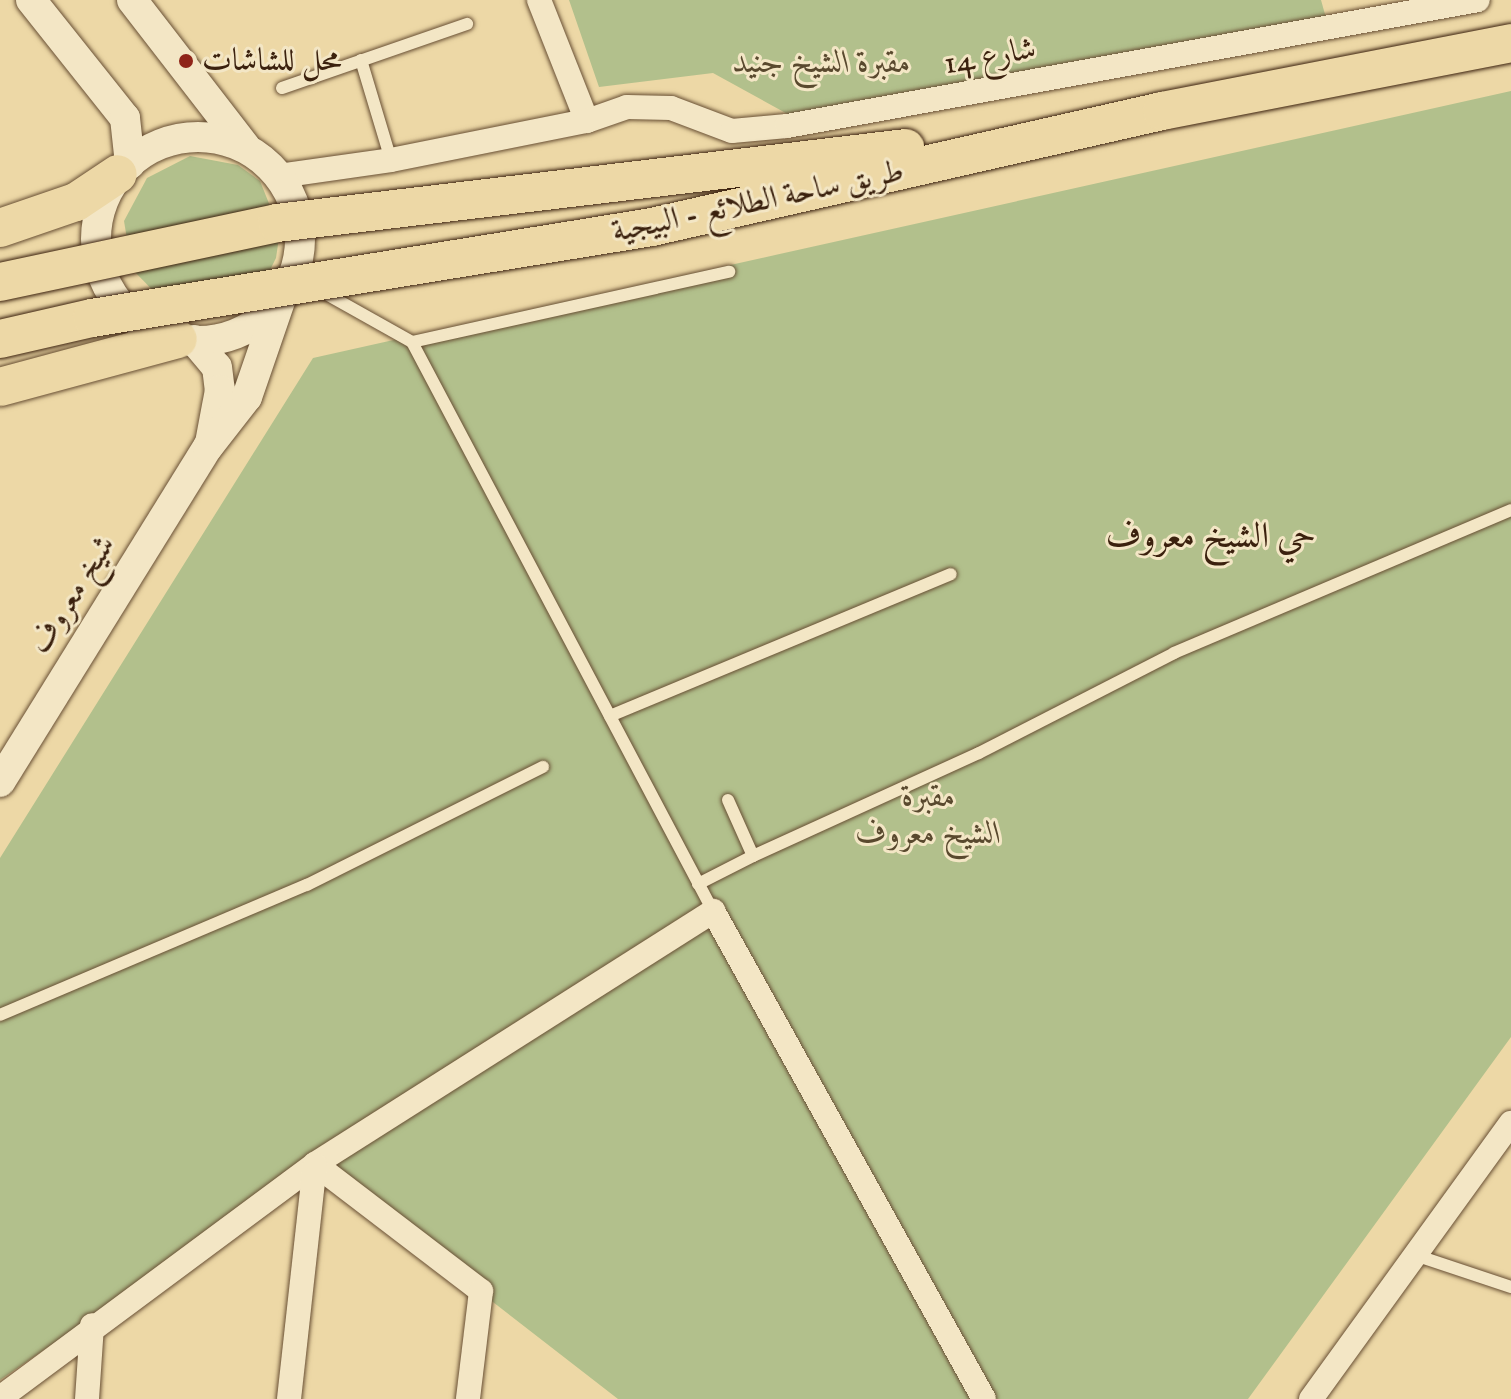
<!DOCTYPE html>
<html>
<head>
<meta charset="utf-8">
<style>
  body { margin:0 }
  #map { position:relative; width:1511px; height:1399px; overflow:hidden; background:#edd8a6; font-family:"IM FELL DW Pica",Amiri,serif }
  div>[style] { position:absolute }
  .green>* { inset:0; background:#b2c08c }
  .roads { filter:drop-shadow(0 0 2px #684f34) drop-shadow(0 0 2px #684f34) }
  .service>* { height:12px; margin:-6px; padding:0 6px; transform-origin:6px; border-radius:6px; background:#f3e6c5 }
  .minor>* { height:24px; margin:-12px; padding:0 12px; transform-origin:12px; border-radius:12px; background:#f3e6c5 }
  .tertiary>* { height:30px; margin:-15px; padding:0 15px; transform-origin:15px; border-radius:15px; background:#f3e6c5 }
  .tertiary>.ring { margin:-15px; padding:0; box-sizing:content-box; background:none; border:30px solid #f3e6c5; border-radius:50% }
  .primary>* { height:38px; margin:-19px; padding:0 19px; transform-origin:19px; border-radius:19px; background:#edd8a6 }
  .bridges { filter:drop-shadow(0 0 2px #3b210e) drop-shadow(0 0 2px #3b210e) }
  .primary-bridge>* { height:38px; margin:-19px; padding:0 19px; transform-origin:19px; border-radius:19px; background:#edd8a6 }
  .dots>* { width:22px; height:22px; translate:-50% -50%; box-sizing:border-box; border:4px solid #f3e6c5; border-radius:50% }
  span { translate:-50% -50%; white-space:nowrap; text-align:center; line-height:1.15; -webkit-text-stroke:6px #f3e6c5; paint-order:stroke }
  .street-label { font-size:32px; color:#3b210e }
  .poi-label { font-size:32px; color:#3b210e }
  .left { translate:0 -50%; text-align:left }
  .park-label { font-size:32px; color:#59492e; font-style:italic }
  .quarter-label { font-size:36px; color:#3b210e }
</style>
</head>
<body>
<div id="map">
  <div class="green">
    <div style="clip-path:polygon(569px 0,1321px 0,1328px 25px,813px 128px,713px 73px,599px 87px)"></div>
    <div style="clip-path:polygon(1511px 91px,1511px 1037px,1248px 1399px,618px 1399px,315px 1164px,0 1380px,0 858px,313px 358px)"></div>
    <div style="clip-path:polygon(190px 156px,238px 165px,260px 181px,280px 231px,276px 258px,264px 282px,166px 304px,132px 269px,124px 221px,147px 178px)"></div>
  </div>
  <div class="roads">
    <div class="service">
      <div style="left:361px;top:60px;width:104px;rotate:73.3deg"></div>
      <div style="left:282px;top:88px;width:196px;rotate:-19.1deg"></div>
      <div style="left:321px;top:291px;width:104px;rotate:29.3deg"></div>
      <div style="left:412px;top:342px;width:644px;rotate:62.12deg"></div>
      <div style="left:412px;top:342px;width:325px;rotate:-12.5deg"></div>
      <div style="left:610px;top:716px;width:369px;rotate:-22.6deg"></div>
      <div style="left:728px;top:800px;width:61px;rotate:65.9deg"></div>
      <div style="left:753px;top:856px;width:248px;rotate:-24.5deg"></div>
      <div style="left:979px;top:753px;width:219px;rotate:-27.1deg"></div>
      <div style="left:1174px;top:653px;width:366px;rotate:-23deg"></div>
      <div style="left:698px;top:884px;width:62px;rotate:-27deg"></div>
      <div style="left:0;top:1015px;width:333px;rotate:-23deg"></div>
      <div style="left:307px;top:885px;width:264px;rotate:-26.6deg"></div>
      <div style="left:1418px;top:1256px;width:98px;rotate:18.4deg"></div>
    </div>
    <div class="minor">
      <div style="left:539px;top:0;width:130px;rotate:68.4deg"></div>
      <div style="left:279px;top:176px;width:113px;rotate:-8.1deg"></div>
      <div style="left:391px;top:160px;width:200px;rotate:-11.3deg"></div>
      <div style="left:587px;top:121px;width:42px;rotate:-19.3deg"></div>
      <div style="left:627px;top:107px;width:44px;rotate:1.3deg"></div>
      <div style="left:671px;top:108px;width:65px;rotate:20.7deg"></div>
      <div style="left:732px;top:131px;width:55px;rotate:-5.2deg"></div>
      <div style="left:787px;top:126px;width:702px;rotate:-10.33deg"></div>
      <div style="left:315px;top:1164px;width:209px;rotate:37.4deg"></div>
      <div style="left:481px;top:1291px;width:109px;rotate:96.9deg"></div>
      <div style="left:0;top:1398px;width:392px;rotate:-36.6deg"></div>
      <div style="left:315px;top:1164px;width:472px;rotate:-32.4deg"></div>
      <div style="left:713px;top:911px;width:558px;rotate:60.96deg"></div>
      <div style="left:87px;top:1399px;width:74px;rotate:-86.1deg"></div>
      <div style="left:289px;top:1399px;width:236px;rotate:-83.7deg"></div>
      <div style="left:1311px;top:1399px;width:341px;rotate:-54.1deg"></div>
    </div>
    <div class="tertiary">
      <div style="left:31px;top:0;width:151px;rotate:51.5deg"></div>
      <div style="left:125px;top:118px;width:46px;rotate:83.8deg"></div>
      <div style="left:132px;top:0;width:185px;rotate:52.3deg"></div>
      <div class="ring" style="left:96px;top:137px;width:174px;height:174px"></div>
      <div style="left:194px;top:340px;width:35px;rotate:50deg"></div>
      <div style="left:217px;top:367px;width:23px;rotate:83deg"></div>
      <div style="left:220px;top:390px;width:54px;rotate:100.7deg"></div>
      <div style="left:0;top:782px;width:394px;rotate:-58.2deg"></div>
      <div style="left:208px;top:447px;width:63px;rotate:-52deg"></div>
      <div style="left:247px;top:397px;width:102px;rotate:-71deg"></div>
    </div>
    <div class="primary">
      <div style="left:0;top:228px;width:80px;rotate:-18.9deg"></div>
      <div style="left:76px;top:202px;width:50px;rotate:-33.7deg"></div>
      <div style="left:0;top:387px;width:184px;rotate:-15.1deg"></div>
    </div>
  </div>
  <div class="bridges">
    <div class="primary-bridge">
      <div style="left:0;top:282px;width:283px;rotate:-12deg"></div>
      <div style="left:277px;top:223px;width:633px;rotate:-6.8deg"></div>
      <div style="left:0;top:339px;width:94px;rotate:-12.9deg"></div>
      <div style="left:92px;top:318px;width:567px;rotate:-9.23deg"></div>
      <div style="left:652px;top:227px;width:523px;rotate:-12.81deg"></div>
      <div style="left:1162px;top:111px;width:356px;rotate:-11deg"></div>
    </div>
  </div>
  <div class="dots">
    <div style="left:186px;top:61px;background:#8f2418"></div>
  </div>
  <div class="street-label">
    <span style="left:990px;top:57px;rotate:-10deg">شارع 14</span>
    <span style="left:758px;top:202px;rotate:-12deg">طريق ساحة الطلائع - البيجية</span>
    <span style="left:73px;top:595px;rotate:-58deg">شیخ معروف</span>
  </div>
  <div class="poi-label">
    <span class="left" style="left:202px;top:61px">محل للشاشات</span>
  </div>
  <div class="park-label">
    <span style="left:822px;top:63px">مقبرة الشيخ جنيد</span>
    <span style="left:929px;top:816px">مقبرة<br>الشيخ معروف</span>
  </div>
  <div class="quarter-label">
    <span style="left:1211px;top:537px">حي الشيخ معروف</span>
  </div>
</div>
</body>
</html>
